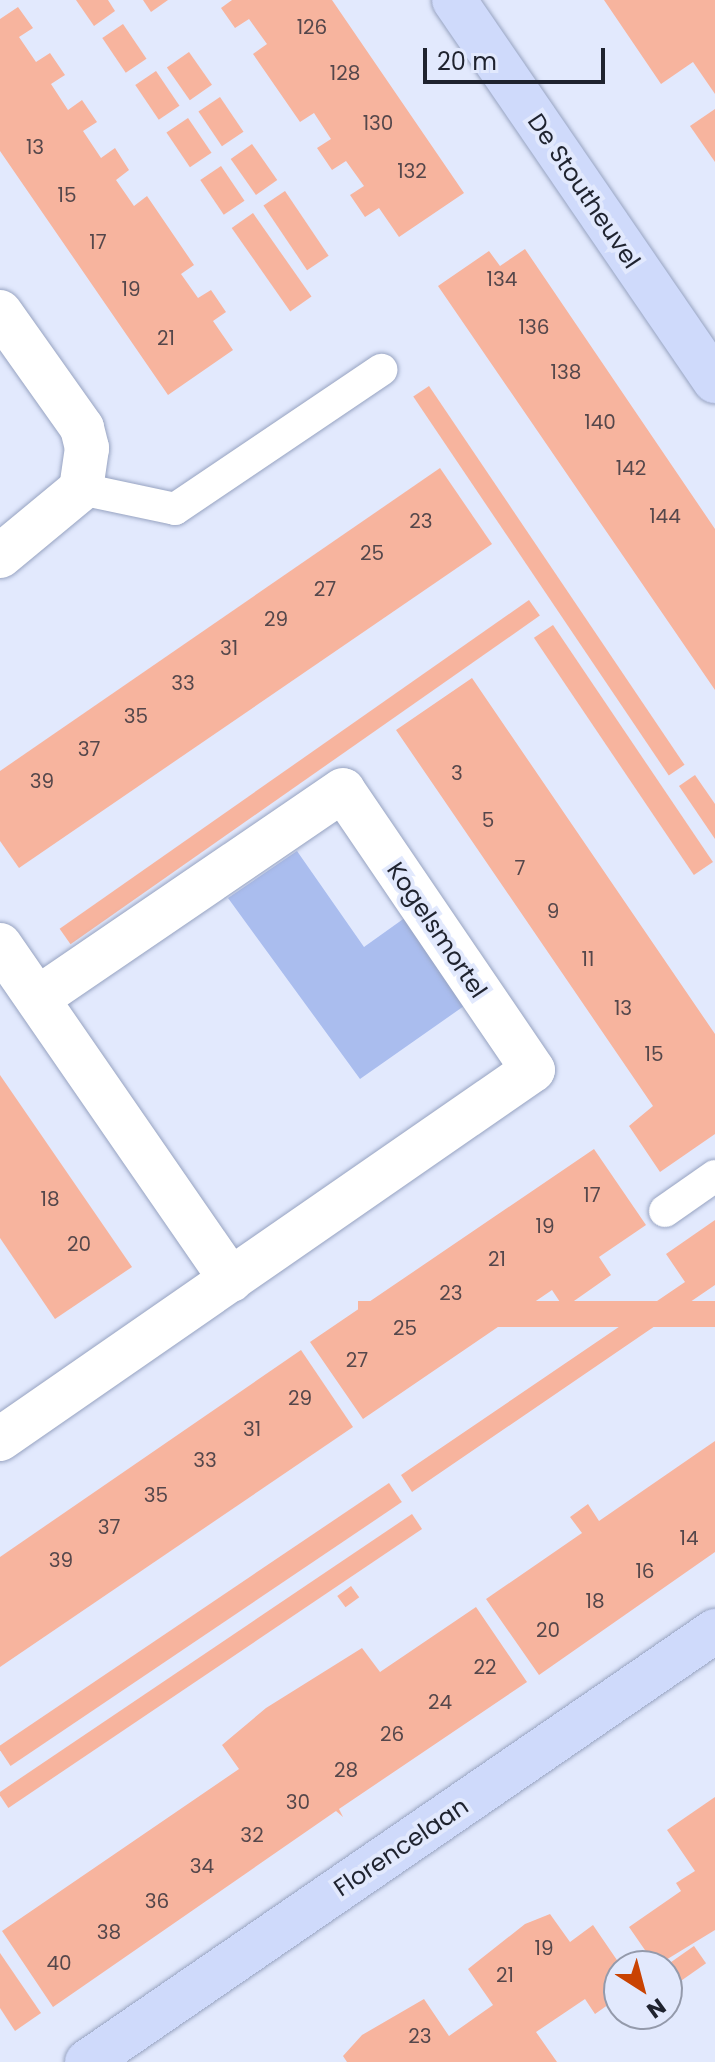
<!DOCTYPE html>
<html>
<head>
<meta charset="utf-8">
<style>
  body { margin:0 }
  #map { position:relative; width:715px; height:2062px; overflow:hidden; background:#e2e9fd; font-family:Poppins,sans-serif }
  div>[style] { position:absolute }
  .green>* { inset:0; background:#aabdee }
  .building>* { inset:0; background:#f7b49e; transform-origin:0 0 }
  .roads { filter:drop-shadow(0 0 2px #97a3c1) drop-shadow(0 0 2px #97a3c1) }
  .lane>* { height:32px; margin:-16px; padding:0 16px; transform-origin:16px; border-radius:16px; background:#fff }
  .street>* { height:44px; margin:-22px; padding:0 22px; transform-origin:22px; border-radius:22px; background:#fff }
  .secondary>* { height:44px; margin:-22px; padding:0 22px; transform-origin:22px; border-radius:22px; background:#cfdafb }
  span { translate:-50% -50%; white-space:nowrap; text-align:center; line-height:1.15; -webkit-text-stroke:8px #e2e9fd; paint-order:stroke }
  .number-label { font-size:20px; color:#55474b }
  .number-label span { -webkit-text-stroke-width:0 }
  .street-label { font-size:24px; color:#1f232f }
  .north { position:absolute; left:603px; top:1950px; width:80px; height:80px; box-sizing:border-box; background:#e2e9fd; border:2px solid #949aab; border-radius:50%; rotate:144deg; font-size:22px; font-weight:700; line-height:32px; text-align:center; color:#1f232f }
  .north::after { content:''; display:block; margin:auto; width:28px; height:36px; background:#c94302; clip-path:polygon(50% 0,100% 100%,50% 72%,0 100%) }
  .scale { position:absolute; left:423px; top:48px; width:182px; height:36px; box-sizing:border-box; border:4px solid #1f232f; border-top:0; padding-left:10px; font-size:24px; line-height:28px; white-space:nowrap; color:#1f232f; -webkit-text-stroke:6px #e2e9fd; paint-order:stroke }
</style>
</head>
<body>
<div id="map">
  <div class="green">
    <div style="clip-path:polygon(297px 851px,364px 947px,406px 917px,464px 1006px,360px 1079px,228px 898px)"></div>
  </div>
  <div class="building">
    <div style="clip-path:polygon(76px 0,108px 0,115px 11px,94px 26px)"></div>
    <div style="clip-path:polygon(143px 0,168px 0,151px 12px)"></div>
    <div style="clip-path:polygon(232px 0,332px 0,464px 193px,399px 237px,379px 208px,365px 217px,350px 195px,364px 186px,346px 161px,332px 170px,317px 148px,331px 139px,314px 113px,300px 122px,253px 54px,267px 44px,249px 19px,235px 28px,221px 8px)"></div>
    <div style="clip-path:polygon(604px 0,715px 0,715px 94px,693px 62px,661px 84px)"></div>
    <div style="clip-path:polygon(18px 7px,33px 28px,19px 37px,36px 62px,50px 53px,65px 75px,51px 84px,68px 110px,82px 100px,97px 122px,83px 131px,101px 158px,115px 148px,129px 170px,116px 180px,134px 206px,147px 196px,194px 265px,181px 274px,198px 298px,211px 290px,226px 312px,213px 321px,233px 350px,168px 395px,0 151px,0 19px)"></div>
    <div style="left:123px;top:24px;width:42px;height:25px;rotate:56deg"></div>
    <div style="left:189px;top:52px;width:40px;height:27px;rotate:55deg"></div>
    <div style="left:156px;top:71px;width:42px;height:25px;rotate:56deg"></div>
    <div style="left:220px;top:97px;width:42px;height:26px;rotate:56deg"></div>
    <div style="clip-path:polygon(715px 109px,715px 162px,690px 126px)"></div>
    <div style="left:188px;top:118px;width:42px;height:26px;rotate:56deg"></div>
    <div style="left:252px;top:144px;width:44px;height:26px;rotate:55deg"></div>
    <div style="left:221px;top:166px;width:42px;height:25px;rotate:56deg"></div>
    <div style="left:285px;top:191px;width:78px;height:26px;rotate:56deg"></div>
    <div style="left:253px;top:213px;width:102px;height:26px;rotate:55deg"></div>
    <div style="clip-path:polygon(525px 249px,715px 529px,715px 690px,438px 286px,489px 251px,500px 266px)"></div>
    <div style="left:429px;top:386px;width:457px;height:19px;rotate:56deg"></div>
    <div style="clip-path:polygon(440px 468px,492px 544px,19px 868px,0 841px,0 771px)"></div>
    <div style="left:529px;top:600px;width:19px;height:573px;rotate:55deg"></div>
    <div style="left:553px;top:625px;width:286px;height:23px;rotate:56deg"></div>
    <div style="clip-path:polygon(472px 678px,715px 1034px,715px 1134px,660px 1172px,629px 1126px,653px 1106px,396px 730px)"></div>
    <div style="clip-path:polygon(695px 775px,715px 804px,715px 839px,679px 786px)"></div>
    <div style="clip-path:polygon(0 1075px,132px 1267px,55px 1319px,0 1238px)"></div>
    <div style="clip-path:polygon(594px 1149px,646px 1225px,599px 1257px,611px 1275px,564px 1308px,552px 1290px,363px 1419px,310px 1342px)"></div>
    <div style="clip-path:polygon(715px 1220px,715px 1285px,412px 1492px,401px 1475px,685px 1282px,666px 1254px)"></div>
    <div style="left:715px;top:1301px;width:26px;height:357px;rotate:90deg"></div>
    <div style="clip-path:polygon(301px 1350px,353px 1427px,0 1667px,0 1557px)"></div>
    <div style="clip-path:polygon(715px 1441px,715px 1552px,539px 1675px,486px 1599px,582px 1533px,570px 1517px,588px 1504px,599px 1521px)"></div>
    <div style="left:389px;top:1483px;width:23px;height:472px;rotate:56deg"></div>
    <div style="left:412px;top:1514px;width:18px;height:499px;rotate:56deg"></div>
    <div style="left:351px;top:1586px;width:14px;height:17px;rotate:54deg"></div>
    <div style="clip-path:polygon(476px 1607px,527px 1682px,339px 1809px,343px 1817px,336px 1811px,53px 2007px,2px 1931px,239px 1769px,222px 1745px,266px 1708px,362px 1648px,380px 1672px)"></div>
    <div style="clip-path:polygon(715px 1797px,715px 1930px,656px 1966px,629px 1927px,681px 1891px,676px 1883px,695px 1871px,667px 1830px)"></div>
    <div style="clip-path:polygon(550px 1914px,570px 1942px,593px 1925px,621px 1966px,619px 1997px,595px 2014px,585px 1999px,536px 2032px,557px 2062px,347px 2062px,343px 2056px,362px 2035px,424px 1999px,449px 2036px,493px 2005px,468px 1969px,525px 1924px)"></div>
    <div style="left:694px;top:1946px;width:21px;height:30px;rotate:55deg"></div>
    <div style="clip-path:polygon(0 1953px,41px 2013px,15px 2031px,0 2008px)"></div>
  </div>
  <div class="roads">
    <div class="lane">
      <div style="left:81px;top:489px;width:96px;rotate:12deg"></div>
      <div style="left:175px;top:509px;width:249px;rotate:-34deg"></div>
      <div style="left:665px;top:1211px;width:61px;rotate:-35deg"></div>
    </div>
    <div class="street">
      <div style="left:0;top:312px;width:142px;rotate:54.7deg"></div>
      <div style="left:82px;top:428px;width:21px;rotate:76deg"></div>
      <div style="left:87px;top:448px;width:41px;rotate:98.3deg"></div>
      <div style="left:81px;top:489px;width:105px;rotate:140.4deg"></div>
      <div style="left:0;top:945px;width:407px;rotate:55.4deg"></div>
      <div style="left:0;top:1439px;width:648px;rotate:-34.7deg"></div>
      <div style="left:533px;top:1070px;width:338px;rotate:-124.2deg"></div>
      <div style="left:343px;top:790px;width:369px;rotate:145.7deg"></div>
    </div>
    <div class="secondary">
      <div style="left:454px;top:0;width:462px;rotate:55.6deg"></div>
      <div style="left:87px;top:2062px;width:762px;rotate:-34.46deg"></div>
    </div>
  </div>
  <div class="number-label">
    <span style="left:312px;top:27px">126</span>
    <span style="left:345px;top:73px">128</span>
    <span style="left:378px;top:123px">130</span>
    <span style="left:35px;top:147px">13</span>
    <span style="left:412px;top:171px">132</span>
    <span style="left:67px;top:195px">15</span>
    <span style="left:98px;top:242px">17</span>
    <span style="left:502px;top:279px">134</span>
    <span style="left:131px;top:289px">19</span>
    <span style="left:534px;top:327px">136</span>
    <span style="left:166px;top:338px">21</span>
    <span style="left:566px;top:372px">138</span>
    <span style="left:600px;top:422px">140</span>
    <span style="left:631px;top:468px">142</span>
    <span style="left:665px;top:516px">144</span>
    <span style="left:421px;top:521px">23</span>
    <span style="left:372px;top:553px">25</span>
    <span style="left:325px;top:589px">27</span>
    <span style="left:276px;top:619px">29</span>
    <span style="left:229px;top:648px">31</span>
    <span style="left:183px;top:683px">33</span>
    <span style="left:136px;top:716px">35</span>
    <span style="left:89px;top:749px">37</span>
    <span style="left:457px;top:773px">3</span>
    <span style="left:42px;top:781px">39</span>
    <span style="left:488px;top:820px">5</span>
    <span style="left:520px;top:868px">7</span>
    <span style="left:553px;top:911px">9</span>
    <span style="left:588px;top:959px">11</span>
    <span style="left:623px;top:1008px">13</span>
    <span style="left:654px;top:1054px">15</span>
    <span style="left:592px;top:1195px">17</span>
    <span style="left:50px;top:1199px">18</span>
    <span style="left:545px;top:1226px">19</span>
    <span style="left:79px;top:1244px">20</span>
    <span style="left:497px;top:1259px">21</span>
    <span style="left:451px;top:1293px">23</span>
    <span style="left:405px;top:1328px">25</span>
    <span style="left:357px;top:1360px">27</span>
    <span style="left:300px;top:1398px">29</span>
    <span style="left:252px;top:1429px">31</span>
    <span style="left:205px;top:1460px">33</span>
    <span style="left:156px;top:1495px">35</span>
    <span style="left:109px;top:1527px">37</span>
    <span style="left:689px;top:1538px">14</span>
    <span style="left:61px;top:1560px">39</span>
    <span style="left:645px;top:1571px">16</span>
    <span style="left:595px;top:1601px">18</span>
    <span style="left:548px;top:1630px">20</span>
    <span style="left:485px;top:1667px">22</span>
    <span style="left:440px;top:1702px">24</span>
    <span style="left:392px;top:1734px">26</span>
    <span style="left:346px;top:1770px">28</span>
    <span style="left:298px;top:1802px">30</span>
    <span style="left:252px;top:1835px">32</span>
    <span style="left:202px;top:1866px">34</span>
    <span style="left:157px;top:1901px">36</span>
    <span style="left:109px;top:1932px">38</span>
    <span style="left:544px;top:1948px">19</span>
    <span style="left:59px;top:1963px">40</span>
    <span style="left:505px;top:1975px">21</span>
    <span style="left:420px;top:2036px">23</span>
  </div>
  <div class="street-label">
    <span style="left:584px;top:191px;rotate:56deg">De Stoutheuvel</span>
    <span style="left:437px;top:930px;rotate:56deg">Kogelsmortel</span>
    <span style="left:401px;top:1847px;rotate:-34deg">Florencelaan</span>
  </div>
  <div class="north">N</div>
  <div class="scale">20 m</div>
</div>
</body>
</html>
